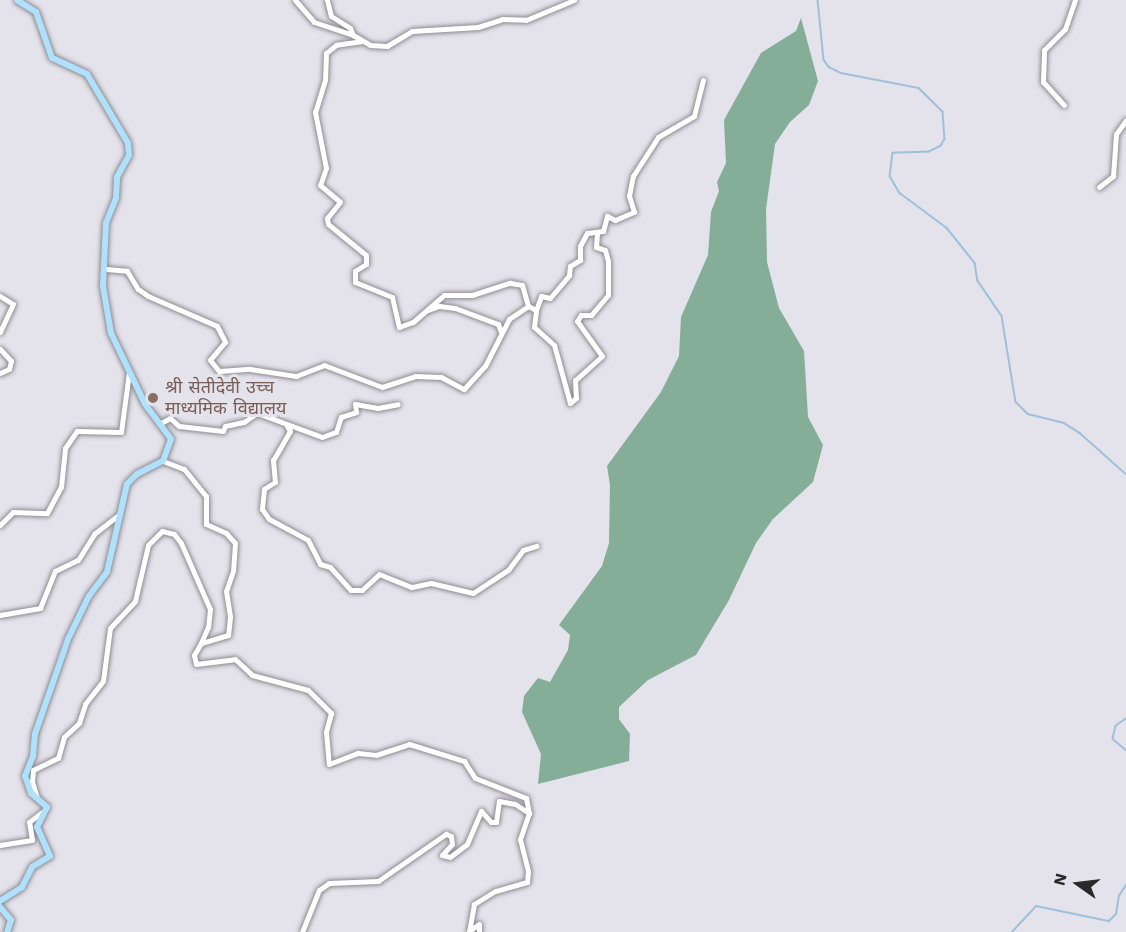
<!DOCTYPE html>
<html>
<head>
<meta charset="utf-8">
<style>
  body { margin:0 }
  #map { position:relative; width:1126px; height:932px; overflow:hidden; background:#e4e2ea; font-family:"Work Sans","Noto Sans Devanagari",sans-serif }
  div>[style] { position:absolute }
  .forest>* { inset:0; background:#85ae99 }
  .stream>* { height:1.5px; margin:-0.75px; padding:0 0.75px; transform-origin:0.75px; border-radius:0.75px; background:#9ec0da }
  .roads { filter:drop-shadow(0 0 2px #8e8c93) drop-shadow(0 0 2px #8e8c93) }
  .minor>* { height:5px; margin:-2.5px; padding:0 2.5px; transform-origin:2.5px; border-radius:2.5px; background:#fff }
  .major>* { height:6px; margin:-3px; padding:0 3px; transform-origin:3px; border-radius:3px; background:#b0e1fc }
  .dots>* { width:16px; height:16px; translate:-50% -50%; box-sizing:border-box; border:3px solid #e4e2ea; border-radius:50% }
  span { translate:-50% -50%; white-space:nowrap; text-align:center; line-height:1.15; -webkit-text-stroke:6px #e4e2ea; paint-order:stroke }
  .education-label { font-size:18px; color:#785e54 }
  .left { translate:0 -50%; text-align:left }
  .north { position:absolute; left:1048px; top:854px; width:60px; height:60px; -webkit-text-stroke:4px #e4e2ea; paint-order:stroke; rotate:284deg; font-size:16px; font-weight:700; line-height:24px; text-align:center; color:#29282b }
  .north::after { content:''; display:block; margin:auto; width:21px; height:27px; background:#29282b; clip-path:polygon(50% 0,100% 100%,50% 72%,0 100%) }
</style>
</head>
<body>
<div id="map">
  <div class="forest">
    <div style="clip-path:polygon(801px 18px,818px 81px,809px 105px,790px 122px,775px 144px,766px 209px,767px 262px,779px 308px,804px 351px,808px 417px,823px 445px,813px 482px,773px 519px,756px 543px,729px 600px,696px 655px,648px 680px,619px 707px,619px 719px,630px 734px,629px 761px,538px 784px,541px 754px,522px 712px,524px 696px,538px 678px,550px 682px,568px 650px,570px 635px,559px 625px,602px 566px,609px 543px,610px 485px,607px 466px,661px 392px,679px 356px,681px 317px,708px 255px,711px 212px,719px 191px,717px 182px,726px 163px,724px 120px,761px 53px,796px 31px)"></div>
  </div>
  <div class="stream">
    <div style="left:818px;top:0;width:60px;rotate:84.3deg"></div>
    <div style="left:824px;top:60px;width:9px;rotate:54deg"></div>
    <div style="left:829px;top:67px;width:13px;rotate:27deg"></div>
    <div style="left:841px;top:73px;width:79px;rotate:10.9deg"></div>
    <div style="left:919px;top:88px;width:34px;rotate:45deg"></div>
    <div style="left:943px;top:112px;width:27px;rotate:86deg"></div>
    <div style="left:945px;top:139px;width:8px;rotate:120deg"></div>
    <div style="left:941px;top:146px;width:13px;rotate:153deg"></div>
    <div style="left:929px;top:152px;width:36px;rotate:178deg"></div>
    <div style="left:893px;top:153px;width:23px;rotate:97deg"></div>
    <div style="left:890px;top:176px;width:20px;rotate:60deg"></div>
    <div style="left:900px;top:193px;width:59px;rotate:36.7deg"></div>
    <div style="left:947px;top:228px;width:45px;rotate:51.3deg"></div>
    <div style="left:975px;top:263px;width:18px;rotate:81deg"></div>
    <div style="left:978px;top:281px;width:42px;rotate:55.6deg"></div>
    <div style="left:1002px;top:316px;width:87px;rotate:80.8deg"></div>
    <div style="left:1016px;top:402px;width:17px;rotate:45deg"></div>
    <div style="left:1028px;top:414px;width:37px;rotate:14deg"></div>
    <div style="left:1064px;top:423px;width:19px;rotate:32deg"></div>
    <div style="left:1080px;top:433px;width:62px;rotate:41.7deg"></div>
    <div style="left:1126px;top:719px;width:12px;rotate:145deg"></div>
    <div style="left:1116px;top:726px;width:13px;rotate:103deg"></div>
    <div style="left:1113px;top:739px;width:17px;rotate:40deg"></div>
    <div style="left:1012px;top:932px;width:35px;rotate:-47deg"></div>
    <div style="left:1036px;top:906px;width:75px;rotate:11.6deg"></div>
    <div style="left:1109px;top:921px;width:10px;rotate:-45deg"></div>
    <div style="left:1116px;top:914px;width:18px;rotate:-81deg"></div>
    <div style="left:1119px;top:896px;width:13px;rotate:-58deg"></div>
  </div>
  <div class="roads">
    <div class="minor">
      <div style="left:295px;top:0;width:29px;rotate:49deg"></div>
      <div style="left:314px;top:22px;width:41px;rotate:18.4deg"></div>
      <div style="left:353px;top:35px;width:20px;rotate:30deg"></div>
      <div style="left:370px;top:45px;width:17px;rotate:3deg"></div>
      <div style="left:387px;top:46px;width:29px;rotate:-31deg"></div>
      <div style="left:412px;top:31px;width:66px;rotate:-3.5deg"></div>
      <div style="left:478px;top:27px;width:25px;rotate:-18deg"></div>
      <div style="left:502px;top:19px;width:24px;rotate:2deg"></div>
      <div style="left:526px;top:20px;width:52px;rotate:-22.6deg"></div>
      <div style="left:327px;top:0;width:16px;rotate:76deg"></div>
      <div style="left:331px;top:16px;width:22px;rotate:32deg"></div>
      <div style="left:350px;top:28px;width:8px;rotate:67deg"></div>
      <div style="left:363px;top:41px;width:27px;rotate:172deg"></div>
      <div style="left:336px;top:45px;width:13px;rotate:141deg"></div>
      <div style="left:326px;top:53px;width:27px;rotate:92deg"></div>
      <div style="left:325px;top:80px;width:34px;rotate:107deg"></div>
      <div style="left:315px;top:112px;width:57px;rotate:78.9deg"></div>
      <div style="left:326px;top:168px;width:18px;rotate:109deg"></div>
      <div style="left:320px;top:185px;width:26px;rotate:40deg"></div>
      <div style="left:340px;top:202px;width:21px;rotate:129deg"></div>
      <div style="left:327px;top:218px;width:6px;rotate:81deg"></div>
      <div style="left:328px;top:224px;width:49px;rotate:39.2deg"></div>
      <div style="left:366px;top:255px;width:9px;rotate:90deg"></div>
      <div style="left:366px;top:264px;width:13px;rotate:148deg"></div>
      <div style="left:355px;top:271px;width:11px;rotate:90deg"></div>
      <div style="left:355px;top:282px;width:40px;rotate:22deg"></div>
      <div style="left:392px;top:297px;width:31px;rotate:77deg"></div>
      <div style="left:399px;top:327px;width:15px;rotate:-20deg"></div>
      <div style="left:413px;top:322px;width:41px;rotate:-41.1deg"></div>
      <div style="left:444px;top:295px;width:28px"></div>
      <div style="left:472px;top:295px;width:40px;rotate:-18deg"></div>
      <div style="left:510px;top:283px;width:12px;rotate:9deg"></div>
      <div style="left:522px;top:285px;width:22px;rotate:74deg"></div>
      <div style="left:1064px;top:105px;width:31px;rotate:-132deg"></div>
      <div style="left:1043px;top:82px;width:32px;rotate:-88deg"></div>
      <div style="left:1044px;top:50px;width:30px;rotate:-45deg"></div>
      <div style="left:1065px;top:29px;width:31px;rotate:-71deg"></div>
      <div style="left:1099px;top:187px;width:18px;rotate:-38deg"></div>
      <div style="left:1113px;top:176px;width:42px;rotate:-85.9deg"></div>
      <div style="left:1116px;top:134px;width:17px;rotate:-54deg"></div>
      <div style="left:597px;top:233px;width:14px;rotate:94deg"></div>
      <div style="left:596px;top:247px;width:9px;rotate:18deg"></div>
      <div style="left:605px;top:250px;width:11px;rotate:75deg"></div>
      <div style="left:608px;top:261px;width:34px;rotate:90deg"></div>
      <div style="left:608px;top:295px;width:26px;rotate:130deg"></div>
      <div style="left:591px;top:315px;width:10px;rotate:180deg"></div>
      <div style="left:581px;top:315px;width:7px;rotate:124deg"></div>
      <div style="left:577px;top:321px;width:43px;rotate:54.5deg"></div>
      <div style="left:602px;top:356px;width:36px;rotate:138deg"></div>
      <div style="left:575px;top:380px;width:18px;rotate:87deg"></div>
      <div style="left:576px;top:398px;width:8px;rotate:140deg"></div>
      <div style="left:570px;top:403px;width:60px;rotate:-105.4deg"></div>
      <div style="left:554px;top:345px;width:27px;rotate:-138deg"></div>
      <div style="left:534px;top:327px;width:17px;rotate:-83deg"></div>
      <div style="left:536px;top:310px;width:15px;rotate:-70deg"></div>
      <div style="left:541px;top:296px;width:9px;rotate:13deg"></div>
      <div style="left:550px;top:298px;width:30px;rotate:-50deg"></div>
      <div style="left:569px;top:275px;width:9px;rotate:-84deg"></div>
      <div style="left:570px;top:266px;width:12px;rotate:-31deg"></div>
      <div style="left:580px;top:260px;width:14px;rotate:-90deg"></div>
      <div style="left:580px;top:246px;width:15px;rotate:-62deg"></div>
      <div style="left:587px;top:233px;width:16px;rotate:-7deg"></div>
      <div style="left:603px;top:231px;width:16px;rotate:-75deg"></div>
      <div style="left:607px;top:216px;width:9px;rotate:27deg"></div>
      <div style="left:615px;top:220px;width:21px;rotate:-23deg"></div>
      <div style="left:634px;top:212px;width:17px;rotate:-107deg"></div>
      <div style="left:629px;top:196px;width:20px;rotate:-79deg"></div>
      <div style="left:633px;top:176px;width:46px;rotate:-57.3deg"></div>
      <div style="left:658px;top:137px;width:42px;rotate:-30.3deg"></div>
      <div style="left:694px;top:116px;width:37px;rotate:-76deg"></div>
      <div style="left:106px;top:269px;width:21px;rotate:5deg"></div>
      <div style="left:127px;top:271px;width:21px;rotate:59deg"></div>
      <div style="left:138px;top:289px;width:12px;rotate:35deg"></div>
      <div style="left:148px;top:296px;width:75px;rotate:23.5deg"></div>
      <div style="left:217px;top:326px;width:18px;rotate:63deg"></div>
      <div style="left:225px;top:342px;width:23px;rotate:130deg"></div>
      <div style="left:210px;top:360px;width:14px;rotate:51deg"></div>
      <div style="left:219px;top:371px;width:31px;rotate:-4deg"></div>
      <div style="left:250px;top:369px;width:47px;rotate:8.7deg"></div>
      <div style="left:296px;top:376px;width:30px;rotate:-21deg"></div>
      <div style="left:324px;top:365px;width:62px;rotate:20.8deg"></div>
      <div style="left:382px;top:387px;width:35px;rotate:-18deg"></div>
      <div style="left:415px;top:376px;width:26px;rotate:2deg"></div>
      <div style="left:441px;top:377px;width:26px;rotate:28deg"></div>
      <div style="left:464px;top:389px;width:31px;rotate:-48deg"></div>
      <div style="left:485px;top:366px;width:53px;rotate:-62.9deg"></div>
      <div style="left:509px;top:319px;width:23px;rotate:-34deg"></div>
      <div style="left:528px;top:306px;width:9px;rotate:27deg"></div>
      <div style="left:0;top:296px;width:15px;rotate:32deg"></div>
      <div style="left:13px;top:304px;width:31px;rotate:115deg"></div>
      <div style="left:428px;top:310px;width:12px;rotate:-20deg"></div>
      <div style="left:439px;top:306px;width:16px;rotate:7deg"></div>
      <div style="left:455px;top:308px;width:46px;rotate:20.4deg"></div>
      <div style="left:498px;top:324px;width:9px;rotate:69deg"></div>
      <div style="left:0;top:349px;width:16px;rotate:47deg"></div>
      <div style="left:11px;top:361px;width:8px;rotate:104deg"></div>
      <div style="left:9px;top:369px;width:10px;rotate:156deg"></div>
      <div style="left:161px;top:423px;width:10px;rotate:-29deg"></div>
      <div style="left:170px;top:418px;width:12px;rotate:42deg"></div>
      <div style="left:179px;top:426px;width:44px;rotate:6.5deg"></div>
      <div style="left:223px;top:431px;width:5px;rotate:-68deg"></div>
      <div style="left:225px;top:426px;width:19px;rotate:-12deg"></div>
      <div style="left:244px;top:422px;width:16px;rotate:-35deg"></div>
      <div style="left:257px;top:413px;width:69px;rotate:20.3deg"></div>
      <div style="left:322px;top:437px;width:15px;rotate:-20deg"></div>
      <div style="left:336px;top:432px;width:16px;rotate:-72deg"></div>
      <div style="left:341px;top:417px;width:16px;rotate:-18deg"></div>
      <div style="left:356px;top:412px;width:8px;rotate:-97deg"></div>
      <div style="left:355px;top:404px;width:23px;rotate:10deg"></div>
      <div style="left:378px;top:408px;width:20px;rotate:-11deg"></div>
      <div style="left:287px;top:426px;width:6px;rotate:59deg"></div>
      <div style="left:290px;top:431px;width:34px;rotate:120deg"></div>
      <div style="left:273px;top:460px;width:22px;rotate:85deg"></div>
      <div style="left:275px;top:482px;width:13px;rotate:148deg"></div>
      <div style="left:264px;top:489px;width:20px;rotate:96deg"></div>
      <div style="left:262px;top:509px;width:12px;rotate:55deg"></div>
      <div style="left:269px;top:519px;width:44px;rotate:28.3deg"></div>
      <div style="left:308px;top:540px;width:27px;rotate:63deg"></div>
      <div style="left:320px;top:564px;width:10px;rotate:17deg"></div>
      <div style="left:330px;top:567px;width:31px;rotate:48deg"></div>
      <div style="left:351px;top:590px;width:11px"></div>
      <div style="left:362px;top:590px;width:23px;rotate:-43deg"></div>
      <div style="left:379px;top:574px;width:35px;rotate:22deg"></div>
      <div style="left:412px;top:587px;width:19px;rotate:-12deg"></div>
      <div style="left:431px;top:583px;width:43px;rotate:13.4deg"></div>
      <div style="left:473px;top:593px;width:42px;rotate:-33.3deg"></div>
      <div style="left:508px;top:570px;width:25px;rotate:-53deg"></div>
      <div style="left:523px;top:550px;width:14px;rotate:-17deg"></div>
      <div style="left:163px;top:461px;width:22px;rotate:21deg"></div>
      <div style="left:184px;top:469px;width:35px;rotate:51deg"></div>
      <div style="left:206px;top:496px;width:28px;rotate:90deg"></div>
      <div style="left:206px;top:524px;width:22px;rotate:24deg"></div>
      <div style="left:226px;top:533px;width:13px;rotate:48deg"></div>
      <div style="left:235px;top:543px;width:28px;rotate:94deg"></div>
      <div style="left:233px;top:571px;width:21px;rotate:109deg"></div>
      <div style="left:226px;top:591px;width:26px;rotate:81deg"></div>
      <div style="left:230px;top:617px;width:18px;rotate:96deg"></div>
      <div style="left:228px;top:635px;width:28px;rotate:163deg"></div>
      <div style="left:201px;top:643px;width:14px;rotate:120deg"></div>
      <div style="left:194px;top:655px;width:9px;rotate:77deg"></div>
      <div style="left:196px;top:664px;width:39px;rotate:-7deg"></div>
      <div style="left:235px;top:659px;width:23px;rotate:43deg"></div>
      <div style="left:252px;top:675px;width:58px;rotate:15deg"></div>
      <div style="left:308px;top:690px;width:33px;rotate:45deg"></div>
      <div style="left:331px;top:713px;width:20px;rotate:105deg"></div>
      <div style="left:326px;top:732px;width:32px;rotate:85deg"></div>
      <div style="left:329px;top:764px;width:31px;rotate:-21deg"></div>
      <div style="left:358px;top:753px;width:18px;rotate:6deg"></div>
      <div style="left:376px;top:755px;width:35px;rotate:-18deg"></div>
      <div style="left:409px;top:744px;width:58px;rotate:17.2deg"></div>
      <div style="left:464px;top:761px;width:20px;rotate:57deg"></div>
      <div style="left:475px;top:778px;width:55px;rotate:21.4deg"></div>
      <div style="left:526px;top:798px;width:15px;rotate:79deg"></div>
      <div style="left:529px;top:813px;width:28px;rotate:109deg"></div>
      <div style="left:520px;top:839px;width:33px;rotate:76deg"></div>
      <div style="left:528px;top:871px;width:11px;rotate:95deg"></div>
      <div style="left:527px;top:882px;width:33px;rotate:164deg"></div>
      <div style="left:495px;top:891px;width:25px;rotate:148deg"></div>
      <div style="left:474px;top:904px;width:28px;rotate:100deg"></div>
      <div style="left:0;top:525px;width:18px;rotate:-45deg"></div>
      <div style="left:13px;top:512px;width:34px;rotate:2deg"></div>
      <div style="left:47px;top:513px;width:30px;rotate:-62deg"></div>
      <div style="left:61px;top:487px;width:39px;rotate:-84deg"></div>
      <div style="left:65px;top:448px;width:21px;rotate:-55deg"></div>
      <div style="left:77px;top:431px;width:44px;rotate:1.3deg"></div>
      <div style="left:121px;top:432px;width:61px;rotate:-82.4deg"></div>
      <div style="left:0;top:615px;width:41px;rotate:-9.9deg"></div>
      <div style="left:40px;top:608px;width:40px;rotate:-68deg"></div>
      <div style="left:55px;top:571px;width:25px;rotate:-26deg"></div>
      <div style="left:78px;top:560px;width:31px;rotate:-58deg"></div>
      <div style="left:94px;top:534px;width:31px;rotate:-38deg"></div>
      <div style="left:37px;top:798px;width:17px;rotate:-107deg"></div>
      <div style="left:32px;top:782px;width:12px;rotate:-85deg"></div>
      <div style="left:33px;top:770px;width:28px;rotate:-26deg"></div>
      <div style="left:58px;top:758px;width:22px;rotate:-74deg"></div>
      <div style="left:64px;top:737px;width:21px;rotate:-43deg"></div>
      <div style="left:79px;top:723px;width:20px;rotate:-72deg"></div>
      <div style="left:85px;top:704px;width:29px;rotate:-52deg"></div>
      <div style="left:103px;top:681px;width:53px;rotate:-82.5deg"></div>
      <div style="left:110px;top:628px;width:37px;rotate:-47deg"></div>
      <div style="left:135px;top:601px;width:57px;rotate:-76.9deg"></div>
      <div style="left:148px;top:545px;width:20px;rotate:-45deg"></div>
      <div style="left:162px;top:531px;width:12px;rotate:14deg"></div>
      <div style="left:174px;top:534px;width:11px;rotate:52deg"></div>
      <div style="left:181px;top:543px;width:72px;rotate:66.3deg"></div>
      <div style="left:210px;top:609px;width:18px;rotate:96deg"></div>
      <div style="left:208px;top:627px;width:17px;rotate:114deg"></div>
      <div style="left:0;top:845px;width:32px;rotate:-9deg"></div>
      <div style="left:32px;top:840px;width:18px;rotate:-99deg"></div>
      <div style="left:29px;top:822px;width:20px;rotate:-37deg"></div>
      <div style="left:469px;top:931px;width:12px;rotate:-35deg"></div>
      <div style="left:479px;top:924px;width:8px;rotate:90deg"></div>
      <div style="left:302px;top:932px;width:45px;rotate:-68deg"></div>
      <div style="left:319px;top:890px;width:12px;rotate:-35deg"></div>
      <div style="left:329px;top:883px;width:49px;rotate:-2.3deg"></div>
      <div style="left:378px;top:881px;width:83px;rotate:-34.7deg"></div>
      <div style="left:446px;top:834px;width:5px;rotate:22deg"></div>
      <div style="left:451px;top:836px;width:8px;rotate:83deg"></div>
      <div style="left:452px;top:844px;width:15px;rotate:132deg"></div>
      <div style="left:442px;top:855px;width:8px;rotate:14deg"></div>
      <div style="left:450px;top:857px;width:21px;rotate:-37deg"></div>
      <div style="left:467px;top:844px;width:36px;rotate:-67deg"></div>
      <div style="left:481px;top:811px;width:15px;rotate:48deg"></div>
      <div style="left:491px;top:822px;width:5px"></div>
      <div style="left:496px;top:822px;width:21px;rotate:-82deg"></div>
      <div style="left:499px;top:801px;width:16px;rotate:11deg"></div>
      <div style="left:515px;top:804px;width:17px;rotate:33deg"></div>
    </div>
    <div class="major">
      <div style="left:0;top:901px;width:26px;rotate:-32deg"></div>
      <div style="left:22px;top:887px;width:22px;rotate:-63deg"></div>
      <div style="left:32px;top:867px;width:21px;rotate:-31deg"></div>
      <div style="left:50px;top:856px;width:32px;rotate:-114deg"></div>
      <div style="left:37px;top:827px;width:22px;rotate:-63deg"></div>
      <div style="left:47px;top:807px;width:21px;rotate:-139deg"></div>
      <div style="left:31px;top:793px;width:18px;rotate:-109deg"></div>
      <div style="left:25px;top:776px;width:22px;rotate:-68deg"></div>
      <div style="left:33px;top:756px;width:22px;rotate:-85deg"></div>
      <div style="left:35px;top:734px;width:101px;rotate:-70.8deg"></div>
      <div style="left:68px;top:639px;width:48px;rotate:-64deg"></div>
      <div style="left:89px;top:596px;width:30px;rotate:-53deg"></div>
      <div style="left:107px;top:572px;width:90px;rotate:-77.2deg"></div>
      <div style="left:127px;top:484px;width:14px;rotate:-45deg"></div>
      <div style="left:137px;top:474px;width:29px;rotate:-27deg"></div>
      <div style="left:163px;top:461px;width:23px;rotate:-70deg"></div>
      <div style="left:171px;top:439px;width:44px;rotate:-126.6deg"></div>
      <div style="left:145px;top:404px;width:79px;rotate:-115.6deg"></div>
      <div style="left:111px;top:333px;width:48px;rotate:-99.7deg"></div>
      <div style="left:103px;top:286px;width:63px;rotate:-87.3deg"></div>
      <div style="left:106px;top:223px;width:27px;rotate:-68deg"></div>
      <div style="left:116px;top:198px;width:21px;rotate:-87deg"></div>
      <div style="left:117px;top:177px;width:25px;rotate:-61deg"></div>
      <div style="left:129px;top:155px;width:12px;rotate:-95deg"></div>
      <div style="left:128px;top:143px;width:80px;rotate:-120.7deg"></div>
      <div style="left:87px;top:74px;width:38px;rotate:-155deg"></div>
      <div style="left:52px;top:58px;width:49px;rotate:-109.2deg"></div>
      <div style="left:36px;top:12px;width:22px;rotate:-148deg"></div>
      <div style="left:0;top:907px;width:17px;rotate:50deg"></div>
      <div style="left:11px;top:920px;width:13px;rotate:108deg"></div>
    </div>
  </div>
  <div class="dots">
    <div style="left:153px;top:398px;background:#8d6e63"></div>
  </div>
  <div class="education-label">
    <span class="left" style="left:165px;top:398px">श्री सेतीदेवी उच्च<br>माध्यमिक विद्यालय</span>
  </div>
  <div class="north">N</div>
</div>
</body>
</html>
